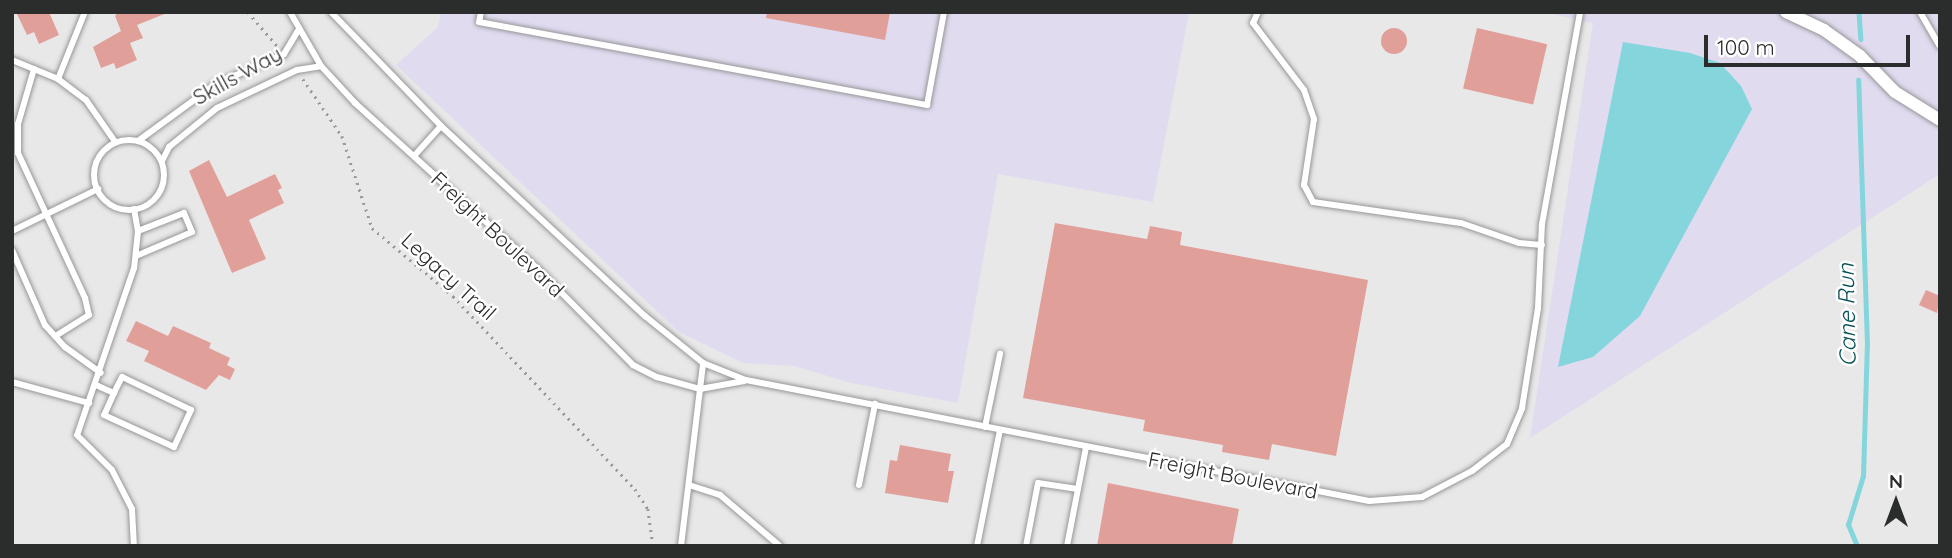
<!DOCTYPE html>
<html>
<head>
<meta charset="utf-8">
<style>
  body { margin:0 }
  #map { position:relative; width:1952px; height:558px; overflow:hidden; background:#e8e8e9; font-family:Quicksand,sans-serif }
  div>[style] { position:absolute }
  .industrial>* { inset:0; background:#e1dbf0 }
  .water>* { inset:0; background:#85d5dd }
  .stream>* { height:4.5px; margin:-2.25px; padding:0 2.25px; transform-origin:2.25px; border-radius:2.25px; background:#85d5dd }
  .building>* { inset:0; background:#e19f9a; transform-origin:0 0 }
  .round { border-radius:50% }
  .path>* { height:2.5px; margin-top:-1.25px; transform-origin:0; background:repeating-linear-gradient(90deg,#989999 0 2px,transparent 0 7px) }
  .roads { filter:drop-shadow(0 0 2px #979798) drop-shadow(0 0 2px #979798) }
  .service>* { height:6px; margin:-3px; padding:0 3px; transform-origin:3px; border-radius:3px; background:#fff }
  .service>.ring { margin:-3px; padding:0; box-sizing:content-box; background:none; border:6px solid #fff; border-radius:50% }
  .minor>* { height:12px; margin:-6px; padding:0 6px; transform-origin:6px; border-radius:6px; background:#fff }
  span { translate:-50% -50%; white-space:nowrap; text-align:center; line-height:1.15; -webkit-text-stroke:5px #fff; paint-order:stroke }
  .street-label { font-size:21px; color:#2b2c2c }
  .water-label { font-size:23px; color:#055156; font-style:italic }
  .frame { position:absolute; inset:0; border:14px solid #2b2c2c; pointer-events:none }
  .north { position:absolute; left:1861px; top:467px; width:70px; height:70px; -webkit-text-stroke:5px #fff; paint-order:stroke; rotate:0deg; font-size:19px; font-weight:700; line-height:28px; text-align:center; color:#2b2c2c }
  .north::after { content:''; display:block; margin:auto; width:24px; height:32px; background:#2b2c2c; clip-path:polygon(50% 0,100% 100%,50% 72%,0 100%) }
  .scale { position:absolute; left:1704px; top:35px; width:206px; height:32px; box-sizing:border-box; border:4px solid #2b2c2c; border-top:0; padding-left:9px; font-size:21px; line-height:24px; white-space:nowrap; color:#2b2c2c; -webkit-text-stroke:5px #fff; paint-order:stroke }
</style>
</head>
<body>
<div id="map">
  <div class="industrial">
    <div style="clip-path:polygon(441px 12px,1189px 12px,1153px 202px,998px 174px,958px 403px,851px 383px,794px 366px,743px 363px,679px 332px,396px 65px,438px 27px)"></div>
    <div style="clip-path:polygon(1542px 12px,1940px 12px,1940px 174px,1530px 438px,1593px 23px)"></div>
  </div>
  <div class="water">
    <div style="clip-path:polygon(1623px 42px,1690px 53px,1720px 63px,1741px 86px,1752px 109px,1640px 316px,1593px 357px,1558px 367px)"></div>
  </div>
  <div class="stream">
    <div style="left:1859px;top:12px;width:27px;rotate:86deg"></div>
    <div style="left:1857px;top:546px;width:23px;rotate:-113deg"></div>
    <div style="left:1848px;top:525px;width:51px;rotate:-73deg"></div>
    <div style="left:1863px;top:476px;width:131px;rotate:-88.3deg"></div>
    <div style="left:1867px;top:345px;width:265px;rotate:-91.9deg"></div>
  </div>
  <div class="building">
    <div style="clip-path:polygon(16px 12px,49px 12px,59px 35px,39px 44px,34px 32px,27px 35px)"></div>
    <div style="clip-path:polygon(118px 12px,167px 13px,137px 25px,143px 38px,130px 43px,137px 60px,116px 69px,114px 63px,101px 68px,93px 47px,121px 31px,115px 16px)"></div>
    <div style="clip-path:polygon(767px 12px,890px 12px,885px 40px,766px 18px)"></div>
    <div style="left:1477px;top:28px;width:72px;height:62px;rotate:13deg"></div>
    <div class="round" style="left:1381px;top:28px;width:26px;height:26px"></div>
    <div style="clip-path:polygon(209px 160px,227px 197px,275px 174px,282px 188px,278px 190px,284px 203px,249px 220px,266px 259px,232px 273px,189px 171px)"></div>
    <div style="clip-path:polygon(1055px 223px,1147px 239px,1150px 226px,1182px 232px,1180px 245px,1368px 280px,1336px 456px,1272px 444px,1269px 460px,1222px 452px,1223px 445px,1143px 431px,1145px 420px,1023px 398px)"></div>
    <div style="clip-path:polygon(1926px 290px,1940px 296px,1937px 313px,1919px 305px)"></div>
    <div style="clip-path:polygon(136px 321px,168px 336px,173px 326px,211px 343px,209px 348px,230px 358px,227px 365px,235px 369px,230px 380px,219px 375px,206px 390px,144px 361px,149px 351px,126px 341px)"></div>
    <div style="clip-path:polygon(900px 445px,951px 454px,948px 471px,954px 471px,948px 503px,885px 493px,890px 460px,897px 461px)"></div>
    <div style="clip-path:polygon(1108px 483px,1239px 509px,1232px 546px,1097px 546px)"></div>
  </div>
  <div class="path">
    <div style="left:248px;top:12px;width:46px;rotate:49.4deg"></div>
    <div style="left:303px;top:79px;width:69px;rotate:55.6deg"></div>
    <div style="left:342px;top:136px;width:97px;rotate:71.9deg"></div>
    <div style="left:372px;top:228px;width:106px;rotate:40deg"></div>
    <div style="left:453px;top:296px;width:265px;rotate:46.7deg"></div>
    <div style="left:635px;top:489px;width:24px;rotate:57deg"></div>
    <div style="left:648px;top:509px;width:37px;rotate:82deg"></div>
  </div>
  <div class="roads">
    <div class="service">
      <div style="left:290px;top:12px;width:62px;rotate:60.1deg"></div>
      <div style="left:321px;top:66px;width:50px;rotate:47.4deg"></div>
      <div style="left:355px;top:103px;width:247px;rotate:42.2deg"></div>
      <div style="left:538px;top:269px;width:135px;rotate:45.3deg"></div>
      <div style="left:633px;top:365px;width:27px;rotate:27deg"></div>
      <div style="left:657px;top:377px;width:45px;rotate:15.6deg"></div>
      <div style="left:700px;top:389px;width:45px;rotate:-10.3deg"></div>
      <div style="left:331px;top:12px;width:158px;rotate:46deg"></div>
      <div style="left:441px;top:126px;width:279px;rotate:43deg"></div>
      <div style="left:645px;top:316px;width:75px;rotate:39deg"></div>
      <div style="left:703px;top:363px;width:46px;rotate:21.6deg"></div>
      <div style="left:746px;top:380px;width:635px;rotate:10.99deg"></div>
      <div style="left:1369px;top:501px;width:53px;rotate:-4.3deg"></div>
      <div style="left:1422px;top:497px;width:56px;rotate:-27.5deg"></div>
      <div style="left:1472px;top:471px;width:44px;rotate:-37.6deg"></div>
      <div style="left:1507px;top:444px;width:39px;rotate:-67deg"></div>
      <div style="left:1522px;top:408px;width:101px;rotate:-80.9deg"></div>
      <div style="left:1538px;top:308px;width:84px;rotate:-87.3deg"></div>
      <div style="left:1542px;top:224px;width:215px;rotate:-79.8deg"></div>
      <div style="left:481px;top:12px;width:10px;rotate:101deg"></div>
      <div style="left:479px;top:22px;width:456px;rotate:10.5deg"></div>
      <div style="left:927px;top:105px;width:95px;rotate:-79.6deg"></div>
      <div style="left:1258px;top:12px;width:12px;rotate:114deg"></div>
      <div style="left:1253px;top:23px;width:84px;rotate:52.7deg"></div>
      <div style="left:1304px;top:90px;width:31px;rotate:71deg"></div>
      <div style="left:1314px;top:119px;width:67px;rotate:98.6deg"></div>
      <div style="left:1304px;top:185px;width:19px;rotate:62deg"></div>
      <div style="left:1313px;top:202px;width:149px;rotate:8.1deg"></div>
      <div style="left:1461px;top:223px;width:61px;rotate:19deg"></div>
      <div style="left:1519px;top:243px;width:23px;rotate:5deg"></div>
      <div style="left:1920px;top:12px;width:39px;rotate:60deg"></div>
      <div style="left:12px;top:60px;width:50px;rotate:22.4deg"></div>
      <div style="left:58px;top:79px;width:35px;rotate:37deg"></div>
      <div style="left:86px;top:100px;width:52px;rotate:55.1deg"></div>
      <div style="left:34px;top:69px;width:57px;rotate:106.2deg"></div>
      <div style="left:18px;top:124px;width:29px;rotate:90deg"></div>
      <div style="left:18px;top:153px;width:160px;rotate:65.2deg"></div>
      <div style="left:85px;top:298px;width:17px;rotate:77deg"></div>
      <div style="left:89px;top:315px;width:40px;rotate:148deg"></div>
      <div style="left:58px;top:79px;width:72px;rotate:-68.1deg"></div>
      <div class="ring" style="left:94px;top:140px;width:64px;height:64px"></div>
      <div style="left:138px;top:141px;width:97px;rotate:-36.2deg"></div>
      <div style="left:216px;top:84px;width:74px;rotate:-23.8deg"></div>
      <div style="left:284px;top:54px;width:27px;rotate:-59deg"></div>
      <div style="left:414px;top:156px;width:40px;rotate:-48deg"></div>
      <div style="left:162px;top:161px;width:16px;rotate:-63deg"></div>
      <div style="left:169px;top:147px;width:62px;rotate:-39.1deg"></div>
      <div style="left:217px;top:108px;width:89px;rotate:-25.4deg"></div>
      <div style="left:297px;top:70px;width:24px;rotate:-9deg"></div>
      <div style="left:134px;top:209px;width:22px;rotate:80deg"></div>
      <div style="left:138px;top:231px;width:37px;rotate:96deg"></div>
      <div style="left:134px;top:268px;width:176px;rotate:108.8deg"></div>
      <div style="left:77px;top:435px;width:49px;rotate:45deg"></div>
      <div style="left:112px;top:470px;width:44px;rotate:62.9deg"></div>
      <div style="left:132px;top:509px;width:37px;rotate:87deg"></div>
      <div style="left:12px;top:231px;width:96px;rotate:-26deg"></div>
      <div style="left:12px;top:250px;width:82px;rotate:66.3deg"></div>
      <div style="left:45px;top:325px;width:30px;rotate:48deg"></div>
      <div style="left:65px;top:347px;width:44px;rotate:35.8deg"></div>
      <div style="left:136px;top:256px;width:61px;rotate:-23.2deg"></div>
      <div style="left:192px;top:232px;width:21px;rotate:-113deg"></div>
      <div style="left:184px;top:213px;width:49px;rotate:158.6deg"></div>
      <div style="left:12px;top:382px;width:80px;rotate:15.3deg"></div>
      <div style="left:96px;top:385px;width:20px;rotate:24deg"></div>
      <div style="left:114px;top:393px;width:24px;rotate:114deg"></div>
      <div style="left:104px;top:415px;width:77px;rotate:24.6deg"></div>
      <div style="left:174px;top:447px;width:41px;rotate:-65.3deg"></div>
      <div style="left:191px;top:410px;width:76px;rotate:-154.4deg"></div>
      <div style="left:122px;top:377px;width:18px;rotate:117deg"></div>
      <div style="left:985px;top:427px;width:75px;rotate:-78.4deg"></div>
      <div style="left:689px;top:485px;width:33px;rotate:18deg"></div>
      <div style="left:720px;top:495px;width:79px;rotate:40.4deg"></div>
      <div style="left:859px;top:485px;width:83px;rotate:-78.8deg"></div>
      <div style="left:681px;top:546px;width:184px;rotate:-83.1deg"></div>
      <div style="left:977px;top:546px;width:118px;rotate:-78.8deg"></div>
      <div style="left:1026px;top:546px;width:64px;rotate:-79.2deg"></div>
      <div style="left:1038px;top:483px;width:40px;rotate:8.5deg"></div>
      <div style="left:1067px;top:546px;width:101px;rotate:-79.1deg"></div>
    </div>
    <div class="minor">
      <div style="left:1786px;top:12px;width:42px;rotate:25.3deg"></div>
      <div style="left:1824px;top:30px;width:44px;rotate:35.8deg"></div>
      <div style="left:1860px;top:56px;width:50px;rotate:45.8deg"></div>
      <div style="left:1895px;top:92px;width:53px;rotate:31.9deg"></div>
    </div>
  </div>
  <div class="street-label">
    <span style="left:237px;top:75px;rotate:-29deg">Skills Way</span>
    <span style="left:498px;top:234px;rotate:43deg">Freight Boulevard</span>
    <span style="left:449px;top:276px;rotate:42deg">Legacy Trail</span>
    <span style="left:1233px;top:475px;rotate:11deg">Freight Boulevard</span>
  </div>
  <div class="water-label">
    <span style="left:1847px;top:315px;rotate:-91deg">Cane Run</span>
  </div>
  <div class="frame"></div>
  <div class="north">N</div>
  <div class="scale">100 m</div>
</div>
</body>
</html>
